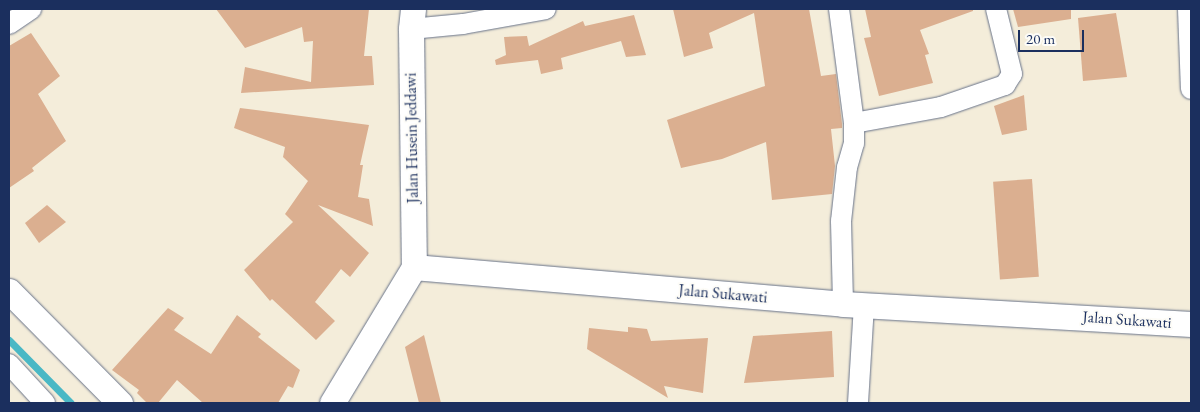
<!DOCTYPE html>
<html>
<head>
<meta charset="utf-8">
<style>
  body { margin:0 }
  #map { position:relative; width:1200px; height:412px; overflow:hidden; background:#f4edda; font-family:"EB Garamond",serif }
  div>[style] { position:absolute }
  .stream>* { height:7px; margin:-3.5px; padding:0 3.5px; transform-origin:3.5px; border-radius:3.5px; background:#4ab8c5 }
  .building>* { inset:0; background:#dbaf90; transform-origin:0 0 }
  .roads { filter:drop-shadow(0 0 1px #677289) drop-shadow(0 0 1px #677289) }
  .minor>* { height:20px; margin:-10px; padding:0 10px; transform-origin:10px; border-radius:10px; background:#fff }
  .tertiary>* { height:25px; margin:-12.5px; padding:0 12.5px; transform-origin:12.5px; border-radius:12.5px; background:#fff }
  span { translate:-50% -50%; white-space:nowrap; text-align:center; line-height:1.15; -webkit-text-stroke:4px #fdfcf7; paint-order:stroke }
  .street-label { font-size:16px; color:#1b2f5e }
  .frame { position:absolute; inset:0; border:10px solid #1b2f5e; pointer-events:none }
  .scale { position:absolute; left:1018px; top:30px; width:66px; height:22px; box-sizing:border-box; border:2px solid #1b2f5e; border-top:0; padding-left:6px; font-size:15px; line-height:18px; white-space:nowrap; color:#1b2f5e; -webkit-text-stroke:4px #fdfcf7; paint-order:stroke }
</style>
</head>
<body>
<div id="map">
  <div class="stream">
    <div style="left:9px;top:340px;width:88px;rotate:45.5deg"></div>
  </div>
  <div class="building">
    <div style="clip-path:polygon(216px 9px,369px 9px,364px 56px,372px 56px,374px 85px,241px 93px,245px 67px,311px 82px,313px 41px,304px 42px,302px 27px,245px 48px)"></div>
    <div style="clip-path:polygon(673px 9px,809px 9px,821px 76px,836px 74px,842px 124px,842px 128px,831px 129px,835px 166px,832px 194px,772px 200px,766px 142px,722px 159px,681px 168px,667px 120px,765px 86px,754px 13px,709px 33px,713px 48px,684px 57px)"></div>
    <div style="clip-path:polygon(865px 9px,973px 9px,973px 11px,920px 30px,929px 54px,925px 55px,933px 83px,879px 96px,864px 38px,871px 37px)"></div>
    <div style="clip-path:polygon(1013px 9px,1071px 9px,1071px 19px,1018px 27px)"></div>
    <div style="clip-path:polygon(1116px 13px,1127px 77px,1083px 81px,1078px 18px)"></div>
    <div style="clip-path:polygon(634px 15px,646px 55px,626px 57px,621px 41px,561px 58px,563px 69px,541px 74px,538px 60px,496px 65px,495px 60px,506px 55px,504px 37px,527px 36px,529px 46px,583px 21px,585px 26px)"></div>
    <div style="clip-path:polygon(31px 33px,60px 76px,38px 94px,66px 141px,32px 168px,34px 171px,9px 188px,9px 46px)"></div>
    <div style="clip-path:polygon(1024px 95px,1027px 130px,1002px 135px,994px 106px)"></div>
    <div style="clip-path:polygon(240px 108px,369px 125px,360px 165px,363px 165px,358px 197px,369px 199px,373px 226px,318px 205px,369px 253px,350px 277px,341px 269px,315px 302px,335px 321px,316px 340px,272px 299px,270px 301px,244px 270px,293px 222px,285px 214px,308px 181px,283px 157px,285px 147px,234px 128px)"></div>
    <div style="left:1032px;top:179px;width:98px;height:39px;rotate:86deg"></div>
    <div style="clip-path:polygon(47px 205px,66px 222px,39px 243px,25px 223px)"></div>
    <div style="clip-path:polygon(168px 308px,184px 318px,174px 330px,211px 354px,237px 315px,261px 334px,258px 337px,300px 370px,293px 388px,288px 386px,278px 403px,203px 403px,177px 380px,158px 403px,147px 403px,137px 393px,139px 390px,112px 370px)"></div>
    <div style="clip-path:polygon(628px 327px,647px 329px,651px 341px,708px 338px,703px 393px,664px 386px,668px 398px,587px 349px,589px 328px,628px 332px)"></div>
    <div style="clip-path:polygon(832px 331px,834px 377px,744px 383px,753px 336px)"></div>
    <div style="clip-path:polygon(424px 335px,441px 403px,419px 403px,405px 347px)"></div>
  </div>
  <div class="roads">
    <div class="minor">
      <div style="left:839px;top:9px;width:115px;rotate:82.5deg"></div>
      <div style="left:854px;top:123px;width:20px;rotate:90deg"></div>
      <div style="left:854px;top:143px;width:25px;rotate:106deg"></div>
      <div style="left:847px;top:167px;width:54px;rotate:96.3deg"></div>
      <div style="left:841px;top:221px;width:83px;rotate:88.6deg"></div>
      <div style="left:1188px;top:9px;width:80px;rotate:87.9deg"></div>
      <div style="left:9px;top:24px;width:27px;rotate:-34deg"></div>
      <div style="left:411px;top:29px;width:52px;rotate:-5.5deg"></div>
      <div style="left:463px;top:24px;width:84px;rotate:-10.2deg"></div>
      <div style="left:854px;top:123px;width:88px;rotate:-10.4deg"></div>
      <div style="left:941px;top:107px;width:68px;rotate:-19deg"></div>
      <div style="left:1005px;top:85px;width:13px;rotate:-58deg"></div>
      <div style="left:1012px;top:74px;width:67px;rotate:-103.8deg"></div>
      <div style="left:9px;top:364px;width:53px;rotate:47.3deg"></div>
      <div style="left:858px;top:403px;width:99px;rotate:-86.5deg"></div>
    </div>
    <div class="tertiary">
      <div style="left:413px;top:9px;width:20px;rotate:96deg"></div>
      <div style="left:411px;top:29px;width:238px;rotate:89.3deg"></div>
      <div style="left:9px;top:291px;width:158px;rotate:45.3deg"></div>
      <div style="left:332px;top:403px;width:159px;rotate:-58.9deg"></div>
      <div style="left:414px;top:267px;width:431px;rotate:4.9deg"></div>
      <div style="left:843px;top:304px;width:349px;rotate:3.3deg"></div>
    </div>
  </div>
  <div class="street-label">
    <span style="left:412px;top:138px;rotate:-91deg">Jalan Husein Jeddawi</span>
    <span style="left:723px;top:294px;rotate:5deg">Jalan Sukawati</span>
    <span style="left:1127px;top:320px;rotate:4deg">Jalan Sukawati</span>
  </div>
  <div class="frame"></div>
  <div class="scale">20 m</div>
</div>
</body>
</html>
